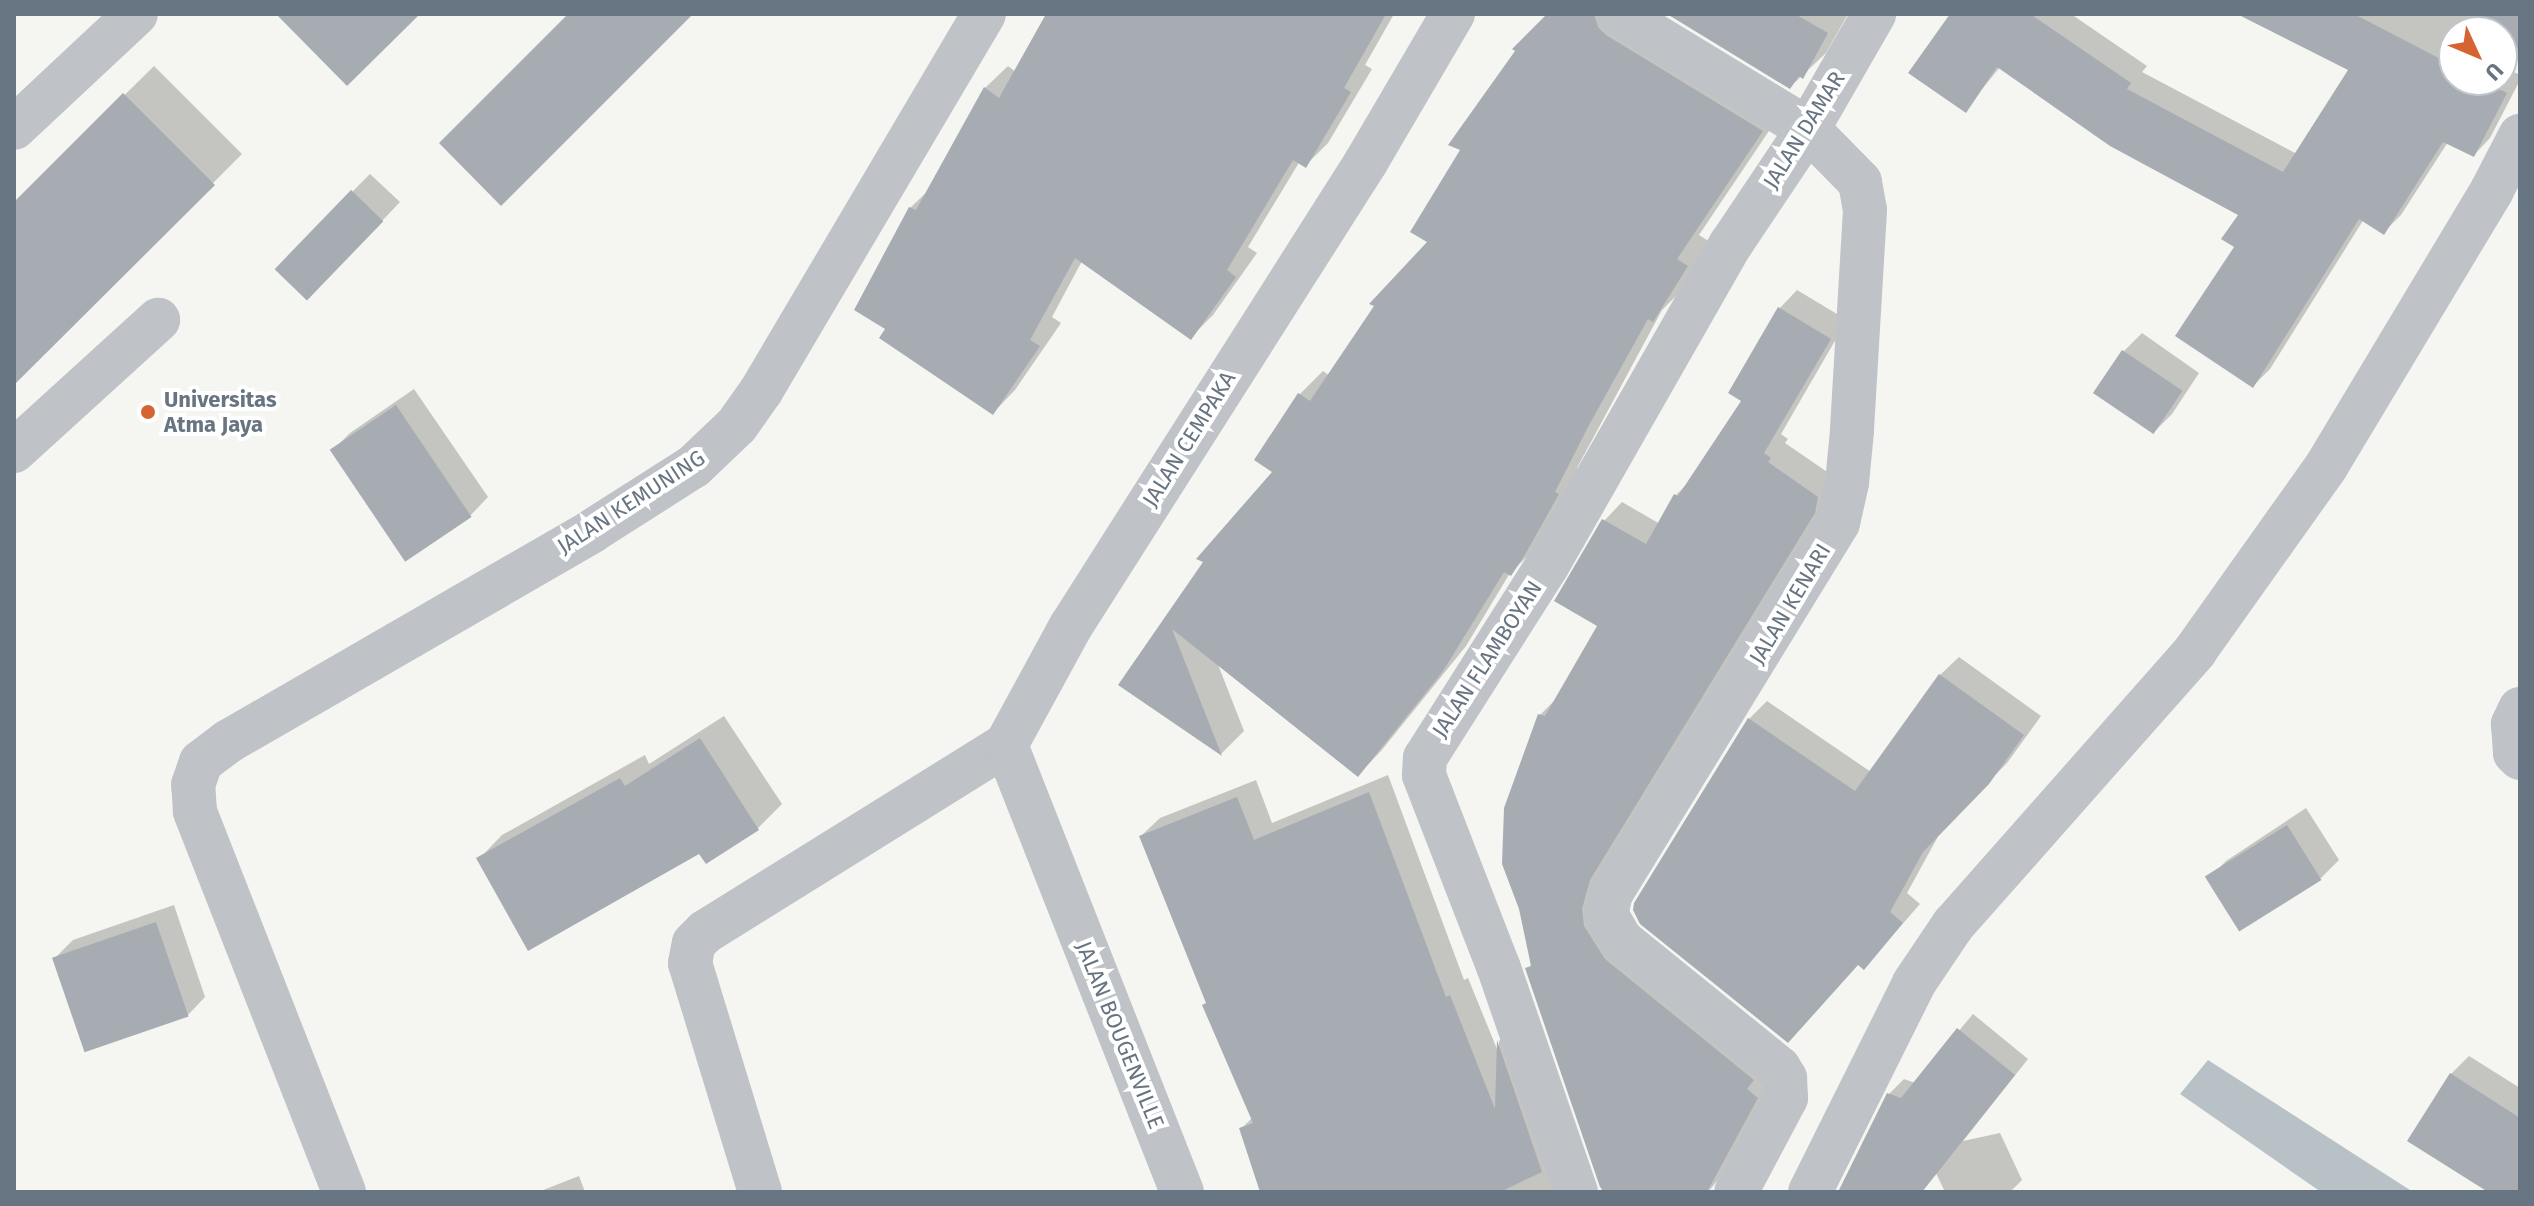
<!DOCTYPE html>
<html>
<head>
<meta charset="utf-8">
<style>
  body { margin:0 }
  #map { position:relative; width:2534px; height:1206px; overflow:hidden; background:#f5f6f2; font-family:"Fira Sans",sans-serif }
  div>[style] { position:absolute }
  .water>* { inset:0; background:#b8c1c6 }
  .shadow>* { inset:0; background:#0003 }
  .building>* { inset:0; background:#a6acb2; transform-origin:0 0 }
  .minor>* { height:44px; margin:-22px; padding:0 22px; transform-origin:22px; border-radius:22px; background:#bfc2c6 }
  .dots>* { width:22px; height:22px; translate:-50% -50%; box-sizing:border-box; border:4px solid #fff; border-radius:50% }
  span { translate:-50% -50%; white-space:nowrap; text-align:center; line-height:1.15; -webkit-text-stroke:8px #fff; paint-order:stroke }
  .street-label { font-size:22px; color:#677481 }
  .poi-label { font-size:22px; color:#677481; font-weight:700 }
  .left { translate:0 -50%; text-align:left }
  .frame { position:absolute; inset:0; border:16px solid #677481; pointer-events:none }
  .north { position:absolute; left:2438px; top:16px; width:80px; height:80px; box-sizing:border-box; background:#fff; border:2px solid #c2c7cd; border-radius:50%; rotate:134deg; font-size:22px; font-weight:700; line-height:32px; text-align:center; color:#677481 }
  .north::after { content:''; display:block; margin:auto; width:28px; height:36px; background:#d66332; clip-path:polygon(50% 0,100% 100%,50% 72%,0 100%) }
</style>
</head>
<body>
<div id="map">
  <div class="water">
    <div style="clip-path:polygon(2208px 1060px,2413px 1192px,2321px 1192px,2180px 1094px)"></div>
  </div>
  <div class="shadow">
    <div style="clip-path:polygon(1048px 14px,1394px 14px,1365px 65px,1372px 69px,1328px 143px,1306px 165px,1300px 161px,1248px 247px,1257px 253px,1213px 315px,1191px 337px,1082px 261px,1052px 317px,1061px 323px,1015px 390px,993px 413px,887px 328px,910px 208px,931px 188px,985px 88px,1008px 66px,1016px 72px)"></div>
    <div style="clip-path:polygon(1550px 14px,1632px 14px,1785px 107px,1699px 235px,1710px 242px,1676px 296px,1662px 310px,1577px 468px,1581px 470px,1534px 550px,1510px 573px,1466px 646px,1381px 751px,1358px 775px,1217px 662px,1244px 731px,1221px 754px,1121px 685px,1206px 562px,1275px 472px,1300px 394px,1323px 371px,1330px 376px,1430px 242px)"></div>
    <div style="clip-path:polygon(1671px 14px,1848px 14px,1826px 53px,1790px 87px)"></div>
    <div style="clip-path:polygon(evenodd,1952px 14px,2071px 14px,2147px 66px,2142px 72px,2297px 154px,2351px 69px,2252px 14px,2520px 14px,2520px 56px,2512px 71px,2520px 75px,2520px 80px,2490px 138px,2474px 155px,2448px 142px,2401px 215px,2384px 232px,2364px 219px,2270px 369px,2253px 386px,2237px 247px,2240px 214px,2000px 67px,1965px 110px,1952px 14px,2454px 32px,2502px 32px,2502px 80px,2454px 80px,2454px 32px)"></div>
    <div style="clip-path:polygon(154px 66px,242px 154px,14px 383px,14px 204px)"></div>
    <div style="clip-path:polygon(370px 174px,400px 202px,326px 280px,352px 192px)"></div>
    <div style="clip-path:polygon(1797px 290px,1847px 320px,1781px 434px,1788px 439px,1785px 443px,1836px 478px,1832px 493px,1599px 888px,1775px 1079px,1731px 1164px,1708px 1192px,1601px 1192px,1602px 1184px,1528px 969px,1532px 964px,1540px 715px,1558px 697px,1600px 626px,1604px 521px,1622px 502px,1660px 524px,1676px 495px,1693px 478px,1744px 400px,1779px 309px)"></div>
    <div style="clip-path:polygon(2142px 333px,2199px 373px,2172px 414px,2154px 432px,2124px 351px)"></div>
    <div style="clip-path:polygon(414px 389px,488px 497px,470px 516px,405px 560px,332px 451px,350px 433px)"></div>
    <div style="clip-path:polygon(1959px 657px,2041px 716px,2007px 763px,1941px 831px,1907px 893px,1920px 904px,1864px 968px,1749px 719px,1767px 701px,1871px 772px,1940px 675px)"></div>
    <div style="clip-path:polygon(724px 716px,782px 804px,758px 828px,707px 861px,700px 851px,479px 859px,502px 835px,645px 755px,649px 764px)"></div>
    <div style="clip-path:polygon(1388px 775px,1464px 980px,1468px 978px,1499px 1054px,1499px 1041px,1516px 1024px,1557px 1192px,1272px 1192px,1241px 1129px,1253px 1117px,1141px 836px,1160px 818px,1256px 780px,1272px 823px)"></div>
    <div style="clip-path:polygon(2306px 808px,2339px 860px,2321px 878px,2208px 879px,2226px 861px)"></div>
    <div style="clip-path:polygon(174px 905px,205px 997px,187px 1016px,55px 958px,73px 940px)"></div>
    <div style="clip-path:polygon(1973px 1014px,2028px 1059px,1963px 1141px,2000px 1133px,2022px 1180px,2010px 1192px,1945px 1192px,1924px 1148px,1908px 1192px,1842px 1192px,1889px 1094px,1904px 1079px,1915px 1083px)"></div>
    <div style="clip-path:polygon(2469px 1056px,2520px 1088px,2520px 1192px,2492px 1192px,2451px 1074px)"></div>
    <div style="clip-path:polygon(579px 1176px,585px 1192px,538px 1192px)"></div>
  </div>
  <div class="building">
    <div style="clip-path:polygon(276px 14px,420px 14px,347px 86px)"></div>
    <div style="clip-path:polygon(568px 14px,693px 14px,501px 206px,439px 143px)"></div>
    <div style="clip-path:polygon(1046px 14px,1386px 14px,1344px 88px,1351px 92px,1306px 168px,1293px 160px,1227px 270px,1236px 277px,1191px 340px,1075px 258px,1030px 340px,1040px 346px,993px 415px,879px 338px,885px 329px,854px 310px,909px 207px,916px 210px,984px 87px,999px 98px)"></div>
    <div style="clip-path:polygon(1547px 14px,1594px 14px,1598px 27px,1606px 35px,1763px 131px,1677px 259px,1688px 266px,1653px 322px,1648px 319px,1589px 425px,1555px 492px,1559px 494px,1526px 553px,1511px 576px,1504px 572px,1443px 671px,1358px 777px,1172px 629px,1222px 756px,1118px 685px,1203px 562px,1196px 559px,1272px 472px,1254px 460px,1298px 393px,1310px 401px,1374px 306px,1369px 304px,1427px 242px,1410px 232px,1460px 150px,1448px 145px,1515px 51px,1512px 49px)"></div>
    <div style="clip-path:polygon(1667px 14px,1795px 14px,1828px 33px,1803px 79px,1799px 76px,1790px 89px)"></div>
    <div style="clip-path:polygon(1950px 14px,2030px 14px,2131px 83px,2127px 89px,2283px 172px,2348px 70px,2237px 14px,2354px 14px,2454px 66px,2454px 80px,2501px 80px,2497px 88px,2507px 93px,2474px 157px,2443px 142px,2384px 235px,2359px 219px,2253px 388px,2175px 336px,2234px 247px,2221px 239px,2238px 215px,2110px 146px,1997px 67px,1966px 113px,1908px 73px)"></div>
    <div style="clip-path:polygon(2481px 14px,2520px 14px,2520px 44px,2502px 78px,2502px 32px,2472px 32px)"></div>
    <div style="clip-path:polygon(123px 93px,215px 185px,14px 385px,14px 202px)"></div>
    <div style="left:351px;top:190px;width:45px;height:110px;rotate:44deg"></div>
    <div style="clip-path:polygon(1778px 307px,1831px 339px,1764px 453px,1771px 458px,1768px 462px,1818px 497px,1815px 513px,1590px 880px,1582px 909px,1584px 926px,1605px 959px,1754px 1080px,1747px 1089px,1758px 1098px,1707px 1192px,1605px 1192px,1600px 1187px,1525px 968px,1531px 966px,1519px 909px,1502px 864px,1504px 808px,1538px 714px,1545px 716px,1597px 626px,1554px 601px,1602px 519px,1646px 544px,1674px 494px,1678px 496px,1741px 401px,1728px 393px)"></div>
    <div style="left:2122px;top:350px;width:73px;height:52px;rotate:34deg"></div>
    <div style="left:396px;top:405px;width:135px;height:80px;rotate:56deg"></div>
    <div style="clip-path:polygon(1939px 674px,2024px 735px,1989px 784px,1923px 852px,1890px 912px,1903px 923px,1864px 970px,1858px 965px,1788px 1043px,1640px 924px,1633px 910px,1634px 903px,1748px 718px,1855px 791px)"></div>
    <div style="clip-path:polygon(700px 738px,759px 830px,706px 864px,699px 854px,528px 951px,476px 858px,620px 778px,625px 786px)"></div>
    <div style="clip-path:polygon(1369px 792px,1446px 997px,1450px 995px,1495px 1109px,1497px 1040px,1542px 1172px,1500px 1192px,1260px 1192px,1239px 1128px,1253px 1123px,1202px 1005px,1206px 1003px,1139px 836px,1237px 797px,1254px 840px)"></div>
    <div style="left:2287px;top:825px;width:65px;height:97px;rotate:58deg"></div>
    <div style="left:156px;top:922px;width:100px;height:110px;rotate:71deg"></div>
    <div style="clip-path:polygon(1957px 1028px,2015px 1075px,1922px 1192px,1838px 1192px,1887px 1093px,1901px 1098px)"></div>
    <div style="clip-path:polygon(2450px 1073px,2520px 1118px,2520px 1192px,2488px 1192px,2407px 1141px)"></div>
  </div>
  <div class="minor">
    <div style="left:1619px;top:14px;width:221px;rotate:31.3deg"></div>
    <div style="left:1808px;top:129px;width:74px;rotate:45.5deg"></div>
    <div style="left:1860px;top:182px;width:28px;rotate:80deg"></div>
    <div style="left:1865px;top:210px;width:221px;rotate:93.4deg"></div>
    <div style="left:1852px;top:431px;width:52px;rotate:95.5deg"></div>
    <div style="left:1847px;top:483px;width:41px;rotate:102.7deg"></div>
    <div style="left:1838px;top:523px;width:434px;rotate:121.5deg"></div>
    <div style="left:1611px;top:893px;width:22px;rotate:103deg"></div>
    <div style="left:1606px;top:914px;width:30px;rotate:60deg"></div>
    <div style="left:1621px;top:940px;width:203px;rotate:39deg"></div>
    <div style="left:1779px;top:1068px;width:12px;rotate:59deg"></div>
    <div style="left:1785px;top:1078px;width:20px;rotate:87deg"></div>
    <div style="left:1786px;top:1098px;width:106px;rotate:118deg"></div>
    <div style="left:14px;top:128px;width:167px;rotate:-43.1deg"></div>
    <div style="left:14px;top:451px;width:195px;rotate:-42.3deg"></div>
    <div style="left:2520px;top:709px;width:17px;rotate:115deg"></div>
    <div style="left:2513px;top:724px;width:29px;rotate:86deg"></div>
    <div style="left:2515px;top:753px;width:7px;rotate:45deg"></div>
    <div style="left:344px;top:1192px;width:409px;rotate:-111.4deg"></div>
    <div style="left:195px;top:811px;width:26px;rotate:-94deg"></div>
    <div style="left:193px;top:785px;width:24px;rotate:-71deg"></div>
    <div style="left:201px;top:762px;width:35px;rotate:-37deg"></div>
    <div style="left:229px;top:741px;width:419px;rotate:-30deg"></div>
    <div style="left:592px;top:531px;width:121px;rotate:-32.5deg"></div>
    <div style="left:694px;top:466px;width:59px;rotate:-43.6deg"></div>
    <div style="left:737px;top:425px;width:42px;rotate:-54.8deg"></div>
    <div style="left:761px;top:391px;width:438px;rotate:-59.4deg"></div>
    <div style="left:760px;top:1192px;width:239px;rotate:-107deg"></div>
    <div style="left:690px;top:963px;width:20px;rotate:-79deg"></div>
    <div style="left:694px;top:943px;width:16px;rotate:-45deg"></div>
    <div style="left:705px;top:932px;width:354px;rotate:-31.9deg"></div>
    <div style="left:1182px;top:1192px;width:480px;rotate:-111.5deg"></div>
    <div style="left:1006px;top:745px;width:136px;rotate:-61.4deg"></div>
    <div style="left:1071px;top:626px;width:550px;rotate:-57.55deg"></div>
    <div style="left:1366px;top:162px;width:172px;rotate:-59.6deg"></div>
    <div style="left:1576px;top:1192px;width:239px;rotate:-109deg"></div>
    <div style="left:1498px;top:966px;width:205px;rotate:-111.2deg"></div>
    <div style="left:1424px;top:775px;width:17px;rotate:-87deg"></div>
    <div style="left:1425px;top:758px;width:227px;rotate:-57.6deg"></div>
    <div style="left:1547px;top:566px;width:371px;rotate:-60.3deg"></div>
    <div style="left:1731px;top:244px;width:138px;rotate:-56.2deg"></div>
    <div style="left:1808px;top:129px;width:133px;rotate:-60.1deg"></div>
    <div style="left:1810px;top:1192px;width:233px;rotate:-63.5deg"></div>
    <div style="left:1914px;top:983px;width:70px;rotate:-56.1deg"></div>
    <div style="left:1953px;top:925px;width:366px;rotate:-48.5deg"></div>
    <div style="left:2195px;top:651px;width:228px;rotate:-54.6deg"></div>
    <div style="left:2327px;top:465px;width:321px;rotate:-59deg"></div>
    <div style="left:2492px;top:190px;width:61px;rotate:-62.6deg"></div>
  </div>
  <div class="dots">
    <div style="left:148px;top:412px;background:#d66332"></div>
  </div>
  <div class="street-label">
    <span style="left:1804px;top:130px;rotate:-58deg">JALAN DAMAR</span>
    <span style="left:1189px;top:439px;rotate:-58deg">JALAN CEMPAKA</span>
    <span style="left:631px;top:502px;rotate:-33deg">JALAN KEMUNING</span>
    <span style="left:1790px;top:604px;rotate:-59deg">JALAN KENARI</span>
    <span style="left:1487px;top:659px;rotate:-57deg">JALAN FLAMBOYAN</span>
    <span style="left:1120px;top:1035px;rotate:68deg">JALAN BOUGENVILLE</span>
  </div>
  <div class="poi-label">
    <span class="left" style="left:164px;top:412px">Universitas<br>Atma Jaya</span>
  </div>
  <div class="frame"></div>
  <div class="north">U</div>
</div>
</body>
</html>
